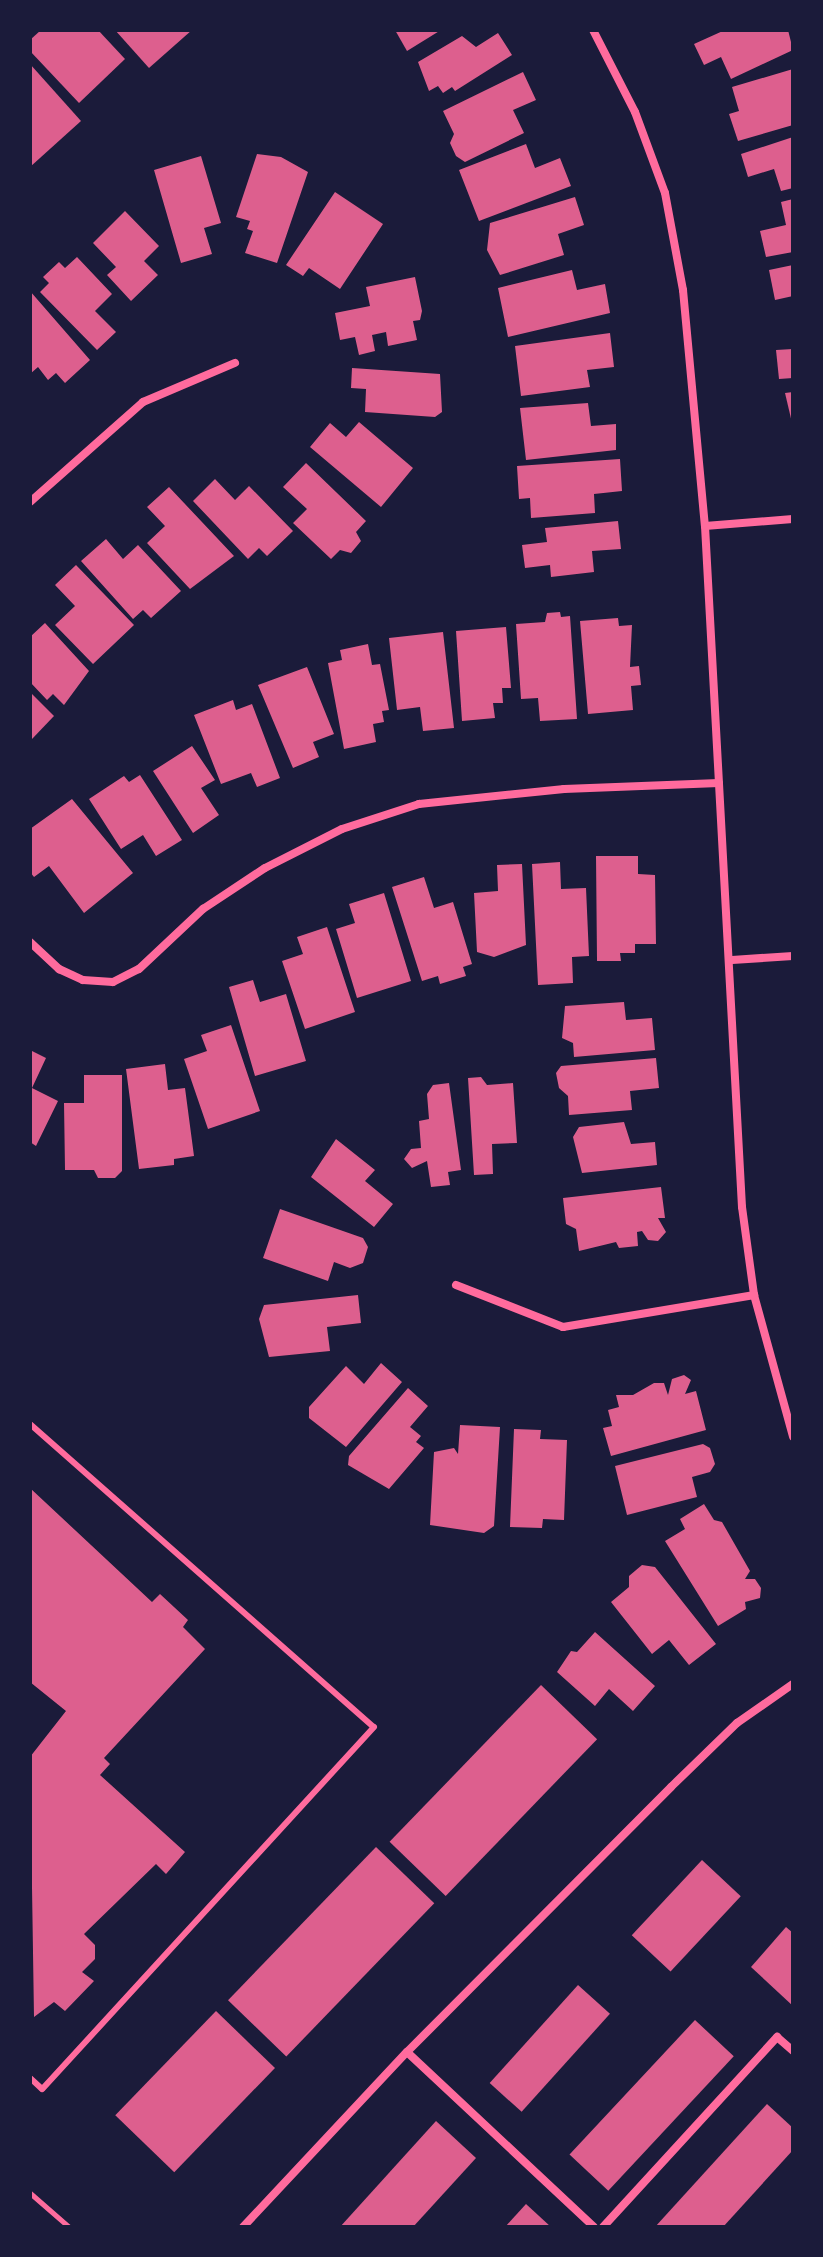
<!DOCTYPE html>
<html>
<head>
<meta charset="utf-8">
<style>
  body { margin:0 }
  #map { position:relative; width:823px; height:2257px; overflow:hidden; background:#1b1b3a; font-family:"Open Sans",sans-serif }
  div>[style] { position:absolute }
  .building>* { inset:0; background:#dd5f8e; transform-origin:0 0 }
  .path>* { height:5px; margin:-2.5px; padding:0 2.5px; transform-origin:2.5px; border-radius:2.5px; background:#ff6b9d }
  .service>* { height:6px; margin:-3px; padding:0 3px; transform-origin:3px; border-radius:3px; background:#ff6b9d }
  .minor>* { height:8px; margin:-4px; padding:0 4px; transform-origin:4px; border-radius:4px; background:#ff6b9d }
  span { translate:-50% -50%; white-space:nowrap; text-align:center; line-height:1.15; -webkit-text-stroke:6px #1b1b3a; paint-order:stroke }
  .frame { position:absolute; inset:0; border:32px solid #1b1b3a; pointer-events:none }
</style>
</head>
<body>
<div id="map">
  <div class="building">
    <div style="clip-path:polygon(41px 30px,98px 30px,125px 59px,79px 103px,30px 51px,30px 40px)"></div>
    <div style="clip-path:polygon(115px 30px,192px 30px,149px 68px)"></div>
    <div style="clip-path:polygon(395px 30px,441px 30px,407px 51px)"></div>
    <div style="clip-path:polygon(725px 30px,788px 30px,793px 50px,731px 79px,721px 57px,704px 65px,694px 44px)"></div>
    <div style="clip-path:polygon(498px 33px,512px 55px,455px 91px,452px 87px,443px 93px,438px 86px,429px 91px,418px 62px,462px 36px,476px 47px)"></div>
    <div style="clip-path:polygon(30px 64px,81px 121px,30px 167px)"></div>
    <div style="clip-path:polygon(793px 69px,793px 125px,738px 141px,729px 114px,739px 111px,732px 87px)"></div>
    <div style="clip-path:polygon(523px 72px,536px 100px,513px 110px,524px 133px,465px 162px,456px 156px,450px 143px,454px 134px,443px 111px)"></div>
    <div style="clip-path:polygon(793px 137px,793px 188px,781px 191px,774px 169px,748px 177px,741px 154px)"></div>
    <div style="clip-path:polygon(526px 144px,535px 168px,560px 158px,571px 186px,479px 221px,459px 170px)"></div>
    <div style="clip-path:polygon(257px 154px,281px 157px,308px 172px,277px 263px,245px 253px,253px 231px,247px 229px,250px 221px,236px 217px)"></div>
    <div style="clip-path:polygon(201px 156px,221px 223px,204px 228px,212px 254px,181px 263px,154px 170px)"></div>
    <div style="clip-path:polygon(335px 192px,383px 224px,340px 289px,309px 268px,303px 276px,286px 265px)"></div>
    <div style="clip-path:polygon(575px 197px,584px 225px,558px 234px,564px 255px,500px 275px,487px 250px,490px 223px)"></div>
    <div style="clip-path:polygon(793px 199px,793px 252px,766px 257px,760px 231px,786px 225px,781px 202px)"></div>
    <div style="clip-path:polygon(125px 211px,159px 246px,144px 261px,158px 275px,131px 301px,107px 275px,116px 267px,93px 243px)"></div>
    <div style="clip-path:polygon(77px 257px,112px 294px,95px 311px,116px 332px,97px 350px,40px 292px,49px 283px,43px 277px,59px 262px,65px 268px)"></div>
    <div style="clip-path:polygon(793px 265px,793px 296px,775px 300px,769px 270px)"></div>
    <div style="clip-path:polygon(572px 270px,577px 290px,605px 284px,610px 313px,508px 337px,498px 288px)"></div>
    <div style="clip-path:polygon(415px 277px,422px 311px,420px 320px,413px 321px,417px 340px,388px 346px,386px 332px,372px 335px,375px 351px,359px 355px,355px 337px,340px 340px,335px 313px,370px 306px,366px 287px)"></div>
    <div style="clip-path:polygon(30px 291px,90px 360px,65px 383px,56px 373px,48px 380px,38px 367px,30px 374px)"></div>
    <div style="clip-path:polygon(610px 333px,614px 367px,587px 370px,590px 387px,521px 396px,515px 346px)"></div>
    <div style="clip-path:polygon(793px 349px,793px 378px,779px 379px,776px 350px)"></div>
    <div style="clip-path:polygon(352px 368px,440px 374px,442px 412px,435px 417px,365px 412px,366px 389px,351px 388px)"></div>
    <div style="clip-path:polygon(793px 392px,793px 427px,785px 393px)"></div>
    <div style="clip-path:polygon(588px 403px,591px 426px,616px 424px,616px 450px,526px 460px,520px 408px)"></div>
    <div style="clip-path:polygon(359px 422px,413px 468px,381px 507px,310px 447px,330px 423px,346px 437px)"></div>
    <div style="clip-path:polygon(620px 459px,622px 491px,594px 494px,595px 513px,531px 518px,530px 498px,519px 499px,517px 466px)"></div>
    <div style="clip-path:polygon(306px 463px,366px 521px,356px 532px,361px 541px,351px 553px,340px 550px,331px 559px,293px 523px,307px 509px,283px 487px)"></div>
    <div style="clip-path:polygon(215px 479px,235px 500px,249px 486px,293px 531px,267px 556px,259px 548px,248px 559px,193px 501px)"></div>
    <div style="clip-path:polygon(169px 487px,234px 556px,190px 589px,147px 543px,165px 526px,147px 507px)"></div>
    <div style="clip-path:polygon(618px 521px,621px 549px,592px 551px,594px 572px,551px 577px,550px 565px,525px 568px,522px 545px,547px 542px,545px 528px)"></div>
    <div style="clip-path:polygon(106px 539px,123px 559px,138px 545px,181px 591px,151px 618px,143px 610px,133px 619px,81px 561px)"></div>
    <div style="clip-path:polygon(76px 565px,134px 625px,93px 664px,55px 625px,75px 606px,55px 585px)"></div>
    <div style="clip-path:polygon(560px 612px,561px 617px,570px 616px,577px 719px,540px 721px,538px 698px,521px 699px,516px 624px,545px 622px,547px 613px)"></div>
    <div style="clip-path:polygon(618px 618px,619px 626px,632px 625px,630px 667px,639px 666px,641px 685px,631px 686px,633px 710px,588px 714px,580px 621px)"></div>
    <div style="clip-path:polygon(45px 623px,89px 671px,64px 705px,53px 694px,47px 700px,30px 682px,30px 637px)"></div>
    <div style="clip-path:polygon(506px 627px,511px 688px,502px 688px,503px 703px,493px 703px,495px 718px,462px 721px,456px 631px)"></div>
    <div style="clip-path:polygon(443px 632px,454px 728px,423px 731px,420px 707px,397px 710px,389px 638px)"></div>
    <div style="clip-path:polygon(368px 644px,372px 665px,380px 664px,389px 710px,382px 711px,384px 722px,373px 724px,376px 742px,344px 749px,328px 663px,342px 660px,340px 650px)"></div>
    <div style="clip-path:polygon(307px 667px,334px 734px,313px 742px,319px 757px,293px 768px,258px 685px)"></div>
    <div style="clip-path:polygon(30px 692px,54px 716px,32px 739px,30px 737px)"></div>
    <div style="clip-path:polygon(233px 700px,236px 710px,252px 704px,280px 778px,257px 787px,251px 773px,221px 784px,194px 715px)"></div>
    <div style="clip-path:polygon(192px 746px,215px 780px,201px 788px,219px 815px,193px 833px,153px 771px)"></div>
    <div style="clip-path:polygon(140px 775px,182px 840px,156px 856px,143px 835px,121px 849px,89px 799px,124px 776px,129px 782px)"></div>
    <div style="clip-path:polygon(72px 799px,133px 873px,84px 913px,49px 866px,34px 877px,30px 872px,30px 829px)"></div>
    <div style="clip-path:polygon(596px 856px,638px 856px,638px 874px,655px 875px,656px 944px,635px 944px,635px 953px,620px 953px,621px 961px,597px 961px)"></div>
    <div style="clip-path:polygon(560px 862px,561px 889px,586px 888px,589px 956px,572px 957px,573px 983px,538px 985px,532px 864px)"></div>
    <div style="clip-path:polygon(522px 864px,526px 945px,494px 957px,477px 952px,474px 893px,498px 891px,497px 865px)"></div>
    <div style="clip-path:polygon(424px 877px,434px 908px,453px 902px,472px 964px,463px 967px,466px 976px,440px 984px,438px 976px,422px 981px,392px 887px)"></div>
    <div style="clip-path:polygon(384px 893px,411px 981px,357px 998px,336px 929px,355px 923px,349px 904px)"></div>
    <div style="clip-path:polygon(327px 927px,355px 1012px,305px 1029px,282px 961px,303px 954px,297px 937px)"></div>
    <div style="clip-path:polygon(253px 980px,260px 1002px,286px 994px,306px 1061px,255px 1076px,229px 987px)"></div>
    <div style="clip-path:polygon(624px 1002px,626px 1020px,652px 1018px,655px 1050px,574px 1057px,573px 1043px,562px 1038px,565px 1006px)"></div>
    <div style="clip-path:polygon(231px 1025px,260px 1111px,208px 1129px,184px 1059px,207px 1051px,201px 1035px)"></div>
    <div style="clip-path:polygon(30px 1050px,46px 1058px,32px 1088px,58px 1101px,36px 1146px,30px 1142px)"></div>
    <div style="clip-path:polygon(656px 1058px,659px 1088px,630px 1091px,632px 1110px,569px 1115px,568px 1096px,559px 1088px,556px 1073px,561px 1066px)"></div>
    <div style="clip-path:polygon(165px 1064px,168px 1090px,185px 1088px,194px 1156px,174px 1159px,174px 1165px,139px 1169px,126px 1069px)"></div>
    <div style="clip-path:polygon(84px 1075px,122px 1075px,122px 1171px,115px 1178px,98px 1178px,94px 1170px,65px 1170px,64px 1103px,84px 1103px)"></div>
    <div style="clip-path:polygon(481px 1077px,487px 1085px,513px 1083px,517px 1143px,492px 1144px,493px 1174px,474px 1175px,468px 1078px)"></div>
    <div style="clip-path:polygon(449px 1083px,461px 1170px,448px 1172px,450px 1185px,431px 1187px,427px 1161px,412px 1168px,404px 1159px,411px 1149px,421px 1148px,419px 1121px,429px 1119px,427px 1094px,433px 1085px)"></div>
    <div style="clip-path:polygon(624px 1122px,631px 1144px,655px 1142px,657px 1165px,582px 1173px,573px 1137px,579px 1127px)"></div>
    <div style="clip-path:polygon(336px 1139px,375px 1170px,365px 1181px,393px 1204px,374px 1227px,311px 1177px)"></div>
    <div style="clip-path:polygon(661px 1187px,665px 1218px,658px 1218px,666px 1232px,658px 1241px,648px 1240px,642px 1231px,637px 1232px,638px 1246px,619px 1248px,616px 1242px,579px 1251px,576px 1229px,566px 1224px,563px 1198px)"></div>
    <div style="clip-path:polygon(280px 1209px,363px 1238px,368px 1247px,363px 1263px,350px 1268px,334px 1262px,328px 1281px,263px 1258px)"></div>
    <div style="clip-path:polygon(358px 1295px,361px 1323px,327px 1327px,330px 1351px,269px 1357px,259px 1319px,264px 1305px)"></div>
    <div style="clip-path:polygon(381px 1363px,402px 1382px,346px 1447px,309px 1418px,309px 1407px,346px 1366px,364px 1384px)"></div>
    <div style="clip-path:polygon(684px 1375px,691px 1380px,685px 1394px,696px 1391px,706px 1430px,611px 1456px,603px 1428px,612px 1426px,608px 1410px,619px 1407px,616px 1395px,633px 1395px,654px 1383px,664px 1383px,668px 1395px,672px 1379px)"></div>
    <div style="clip-path:polygon(408px 1388px,428px 1406px,410px 1427px,421px 1436px,416px 1442px,424px 1448px,389px 1489px,348px 1465px,349px 1456px)"></div>
    <div style="clip-path:polygon(460px 1425px,500px 1427px,494px 1526px,484px 1533px,430px 1525px,434px 1452px,454px 1448px,458px 1454px)"></div>
    <div style="clip-path:polygon(514px 1429px,541px 1430px,540px 1439px,567px 1440px,564px 1520px,543px 1519px,542px 1528px,510px 1527px)"></div>
    <div style="clip-path:polygon(703px 1444px,710px 1448px,715px 1464px,710px 1472px,692px 1477px,697px 1497px,627px 1515px,615px 1466px)"></div>
    <div style="clip-path:polygon(30px 1488px,152px 1602px,160px 1594px,188px 1620px,183px 1627px,205px 1649px,104px 1758px,110px 1764px,100px 1775px,185px 1852px,166px 1874px,156px 1864px,84px 1934px,95px 1945px,95px 1959px,82px 1972px,94px 1981px,65px 2011px,54px 2002px,34px 2017px,30px 1757px,66px 1711px,30px 1682px)"></div>
    <div style="clip-path:polygon(704px 1504px,714px 1520px,722px 1522px,750px 1571px,745px 1579px,755px 1579px,761px 1588px,760px 1598px,745px 1602px,746px 1609px,718px 1626px,665px 1541px,685px 1529px,680px 1519px)"></div>
    <div style="clip-path:polygon(642px 1565px,655px 1567px,716px 1644px,689px 1665px,669px 1640px,652px 1654px,611px 1602px,629px 1587px,629px 1576px)"></div>
    <div style="clip-path:polygon(595px 1632px,655px 1686px,633px 1711px,609px 1689px,595px 1706px,557px 1672px,571px 1651px,577px 1652px)"></div>
    <div style="left:541px;top:1685px;width:78px;height:218px;rotate:44deg"></div>
    <div style="left:376px;top:1847px;width:81px;height:213px;rotate:44deg"></div>
    <div style="left:702px;top:1860px;width:53px;height:103px;rotate:43deg"></div>
    <div style="clip-path:polygon(786px 1927px,793px 1933px,793px 2006px,751px 1967px)"></div>
    <div style="left:578px;top:1985px;width:43px;height:132px;rotate:42deg"></div>
    <div style="left:216px;top:2011px;width:82px;height:145px;rotate:44deg"></div>
    <div style="left:695px;top:2020px;width:53px;height:184px;rotate:43deg"></div>
    <div style="clip-path:polygon(767px 2104px,793px 2128px,793px 2150px,723px 2227px,655px 2227px)"></div>
    <div style="clip-path:polygon(436px 2121px,476px 2158px,413px 2227px,340px 2227px)"></div>
    <div style="clip-path:polygon(526px 2204px,551px 2227px,505px 2227px)"></div>
  </div>
  <div class="path">
    <div style="left:30px;top:2193px;width:52px;rotate:41.1deg"></div>
  </div>
  <div class="service">
    <div style="left:30px;top:1424px;width:458px;rotate:41.4deg"></div>
    <div style="left:374px;top:1727px;width:491px;rotate:132.5deg"></div>
    <div style="left:42px;top:2089px;width:16px;rotate:-137deg"></div>
  </div>
  <div class="minor">
    <div style="left:593px;top:30px;width:92px;rotate:62.9deg"></div>
    <div style="left:635px;top:112px;width:86px;rotate:69.7deg"></div>
    <div style="left:665px;top:193px;width:99px;rotate:79.5deg"></div>
    <div style="left:683px;top:290px;width:237px;rotate:84.7deg"></div>
    <div style="left:705px;top:526px;width:682px;rotate:86.89deg"></div>
    <div style="left:742px;top:1207px;width:89px;rotate:82.2deg"></div>
    <div style="left:754px;top:1295px;width:147px;rotate:74.6deg"></div>
    <div style="left:30px;top:502px;width:151px;rotate:-41.5deg"></div>
    <div style="left:143px;top:402px;width:100px;rotate:-23deg"></div>
    <div style="left:705px;top:526px;width:88px;rotate:-4.5deg"></div>
    <div style="left:30px;top:942px;width:40px;rotate:43deg"></div>
    <div style="left:59px;top:969px;width:26px;rotate:25deg"></div>
    <div style="left:83px;top:980px;width:30px;rotate:4deg"></div>
    <div style="left:113px;top:982px;width:29px;rotate:-27deg"></div>
    <div style="left:139px;top:969px;width:88px;rotate:-43.2deg"></div>
    <div style="left:203px;top:909px;width:74px;rotate:-33.5deg"></div>
    <div style="left:265px;top:868px;width:86px;rotate:-26.9deg"></div>
    <div style="left:342px;top:829px;width:81px;rotate:-18deg"></div>
    <div style="left:419px;top:804px;width:146px;rotate:-5.9deg"></div>
    <div style="left:564px;top:789px;width:155px;rotate:-2.2deg"></div>
    <div style="left:732px;top:960px;width:61px;rotate:-3.8deg"></div>
    <div style="left:456px;top:1285px;width:115px;rotate:21.4deg"></div>
    <div style="left:563px;top:1327px;width:194px;rotate:-9.5deg"></div>
    <div style="left:407px;top:2052px;width:256px;rotate:43.1deg"></div>
    <div style="left:243px;top:2227px;width:240px;rotate:-46.9deg"></div>
    <div style="left:407px;top:2052px;width:374px;rotate:-45.1deg"></div>
    <div style="left:671px;top:1787px;width:92px;rotate:-44.1deg"></div>
    <div style="left:737px;top:1723px;width:68px;rotate:-34.9deg"></div>
    <div style="left:603px;top:2227px;width:258px;rotate:-47.5deg"></div>
    <div style="left:777px;top:2037px;width:21px;rotate:41deg"></div>
  </div>
  <div class="frame"></div>
</div>
</body>
</html>
